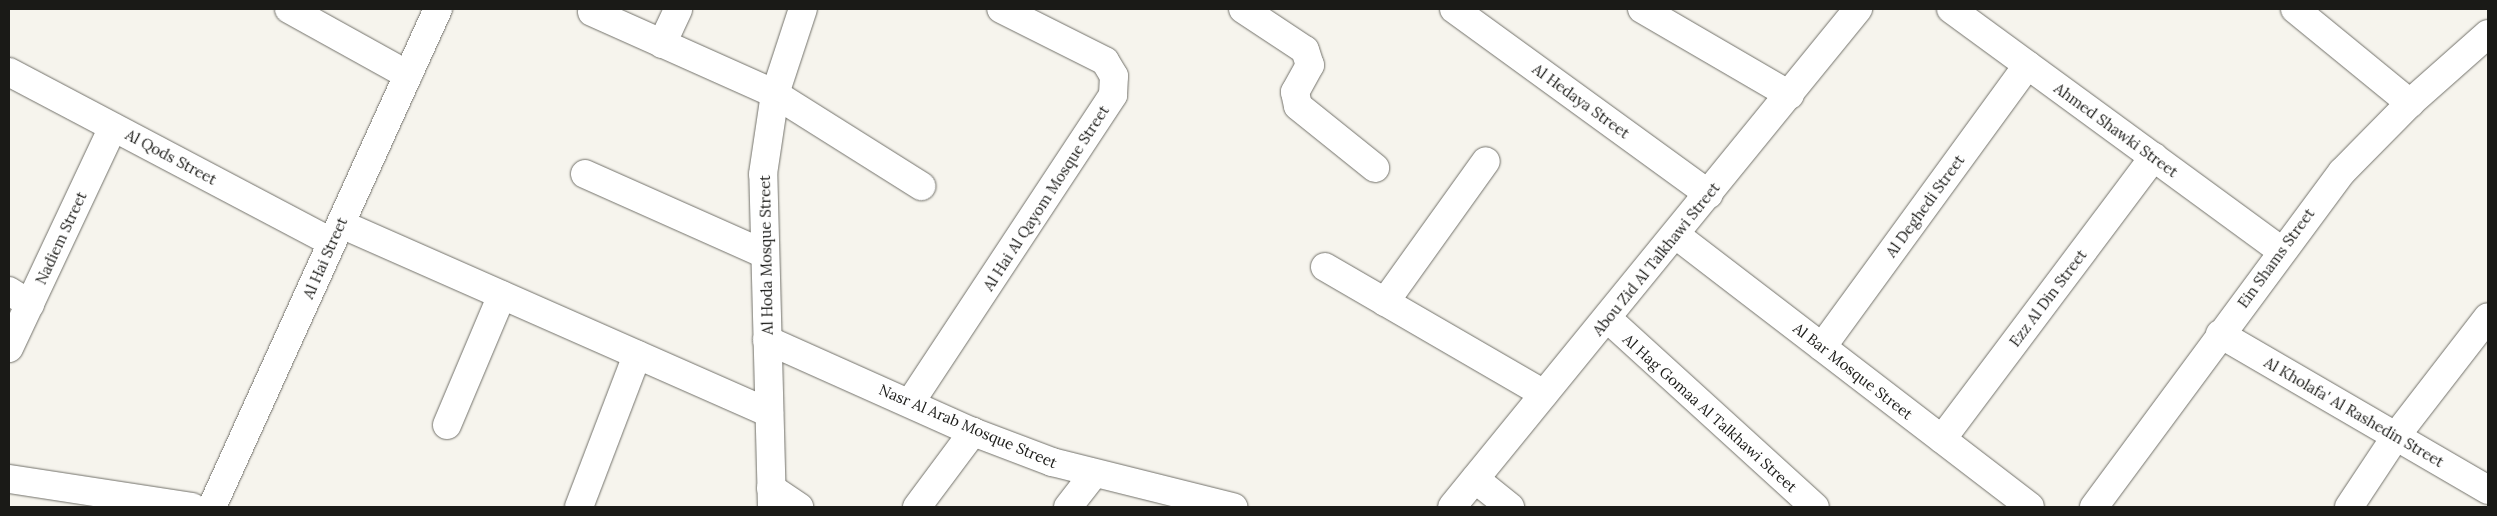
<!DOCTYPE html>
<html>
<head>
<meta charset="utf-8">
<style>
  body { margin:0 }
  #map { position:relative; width:2497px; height:516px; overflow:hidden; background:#f6f4ed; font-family:Lora,serif }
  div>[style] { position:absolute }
  .roads { filter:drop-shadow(0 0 1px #72716a) drop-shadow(0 0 1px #72716a) }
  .minor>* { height:28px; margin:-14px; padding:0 14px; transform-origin:14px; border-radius:14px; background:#fff }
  span { translate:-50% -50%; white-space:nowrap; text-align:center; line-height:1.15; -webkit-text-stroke:4px #fff; paint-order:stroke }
  .street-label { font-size:15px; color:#1a1a17 }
  .frame { position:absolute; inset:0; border:10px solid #1a1a17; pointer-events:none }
</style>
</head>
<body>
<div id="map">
  <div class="roads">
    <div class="minor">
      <div style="left:289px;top:9px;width:136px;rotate:29deg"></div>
      <div style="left:1243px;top:9px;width:74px;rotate:33.5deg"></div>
      <div style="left:1305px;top:50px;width:16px;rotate:72deg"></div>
      <div style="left:1310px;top:65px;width:31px;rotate:119deg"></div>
      <div style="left:1295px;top:92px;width:14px;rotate:78deg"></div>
      <div style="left:1298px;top:106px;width:99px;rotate:38.8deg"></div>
      <div style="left:1454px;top:9px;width:315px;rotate:36deg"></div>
      <div style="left:1642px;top:9px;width:171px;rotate:30.2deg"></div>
      <div style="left:1951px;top:9px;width:410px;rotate:36.2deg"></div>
      <div style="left:2295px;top:9px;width:149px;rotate:39.3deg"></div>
      <div style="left:592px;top:12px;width:201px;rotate:24.1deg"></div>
      <div style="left:775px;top:94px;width:173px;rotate:32.2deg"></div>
      <div style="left:662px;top:44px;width:38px;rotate:-65deg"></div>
      <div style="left:9px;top:72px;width:365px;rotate:27.8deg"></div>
      <div style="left:585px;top:174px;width:197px;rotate:24deg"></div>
      <div style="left:341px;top:224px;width:468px;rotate:23.8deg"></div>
      <div style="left:1676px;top:235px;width:446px;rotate:37.5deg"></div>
      <div style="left:1325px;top:267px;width:253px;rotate:30.1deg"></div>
      <div style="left:9px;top:291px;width:25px;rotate:32deg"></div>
      <div style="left:1385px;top:302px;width:173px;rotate:-54.4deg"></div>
      <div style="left:1607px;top:318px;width:281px;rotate:42.3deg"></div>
      <div style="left:2220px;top:334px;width:310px;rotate:30.2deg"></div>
      <div style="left:767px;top:340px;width:226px;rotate:24.1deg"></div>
      <div style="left:973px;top:432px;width:85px;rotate:20.8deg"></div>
      <div style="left:1052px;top:462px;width:187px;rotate:14deg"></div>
      <div style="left:1822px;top:347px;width:349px;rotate:-53.9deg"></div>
      <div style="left:9px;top:348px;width:244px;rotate:-64.8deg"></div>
      <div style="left:910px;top:403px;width:369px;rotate:-56.6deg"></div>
      <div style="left:1113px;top:95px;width:19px;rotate:-87deg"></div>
      <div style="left:1114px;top:76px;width:17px;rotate:-121deg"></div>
      <div style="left:1105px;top:61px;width:116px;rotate:-153.4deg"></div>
      <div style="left:447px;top:425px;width:141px;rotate:-67.1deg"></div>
      <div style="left:1942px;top:439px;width:353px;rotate:-53.1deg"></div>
      <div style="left:9px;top:479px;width:185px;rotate:8.7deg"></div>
      <div style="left:1475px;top:479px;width:45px;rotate:38.7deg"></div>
      <div style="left:771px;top:488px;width:34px;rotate:34deg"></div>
      <div style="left:212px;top:507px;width:547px;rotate:-65.59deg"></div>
      <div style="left:579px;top:507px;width:163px;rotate:-69.1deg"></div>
      <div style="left:772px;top:507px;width:333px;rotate:-91.5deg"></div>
      <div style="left:763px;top:174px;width:81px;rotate:-81.5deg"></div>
      <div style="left:775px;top:94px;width:89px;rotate:-71.8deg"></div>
      <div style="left:917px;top:507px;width:94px;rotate:-53.3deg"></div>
      <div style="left:1068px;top:507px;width:41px;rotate:-52deg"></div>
      <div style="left:1452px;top:507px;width:643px;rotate:-50.81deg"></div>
      <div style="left:2094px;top:507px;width:417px;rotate:-53.5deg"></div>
      <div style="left:2342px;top:172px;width:97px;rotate:-45.4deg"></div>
      <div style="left:2410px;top:103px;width:104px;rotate:-41.5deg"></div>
      <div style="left:2349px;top:507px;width:85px;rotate:-56.5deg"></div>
      <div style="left:2396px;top:436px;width:150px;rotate:-52.3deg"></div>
    </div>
  </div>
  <div class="street-label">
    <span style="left:1581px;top:101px;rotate:36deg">Al Hedaya Street</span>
    <span style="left:2116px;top:130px;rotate:36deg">Ahmed Shawki Street</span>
    <span style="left:171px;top:157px;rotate:28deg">Al Qods Street</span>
    <span style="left:1046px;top:198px;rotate:-57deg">Al Hai Al Qayom Mosque Street</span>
    <span style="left:1925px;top:206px;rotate:-54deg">Al Deghedi Street</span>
    <span style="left:61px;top:238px;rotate:-65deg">Nadiem Street</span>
    <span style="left:766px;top:255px;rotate:-91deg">Al Hoda Mosque Street</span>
    <span style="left:325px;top:258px;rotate:-66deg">Al Hai Street</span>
    <span style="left:2276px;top:258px;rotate:-54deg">Ein Shams Street</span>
    <span style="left:1656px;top:259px;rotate:-51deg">Abou Zid Al Talkhawi Street</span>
    <span style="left:2048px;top:298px;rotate:-53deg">Ezz Al Din Street</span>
    <span style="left:1853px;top:371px;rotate:38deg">Al Bar Mosque Street</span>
    <span style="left:2354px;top:412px;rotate:30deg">Al Kholafa' Al Rashedin Street</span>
    <span style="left:1710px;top:413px;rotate:42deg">Al Hag Gomaa Al Talkhawi Street</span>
    <span style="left:968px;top:426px;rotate:23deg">Nasr Al Arab Mosque Street</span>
  </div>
  <div class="frame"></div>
</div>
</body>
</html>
